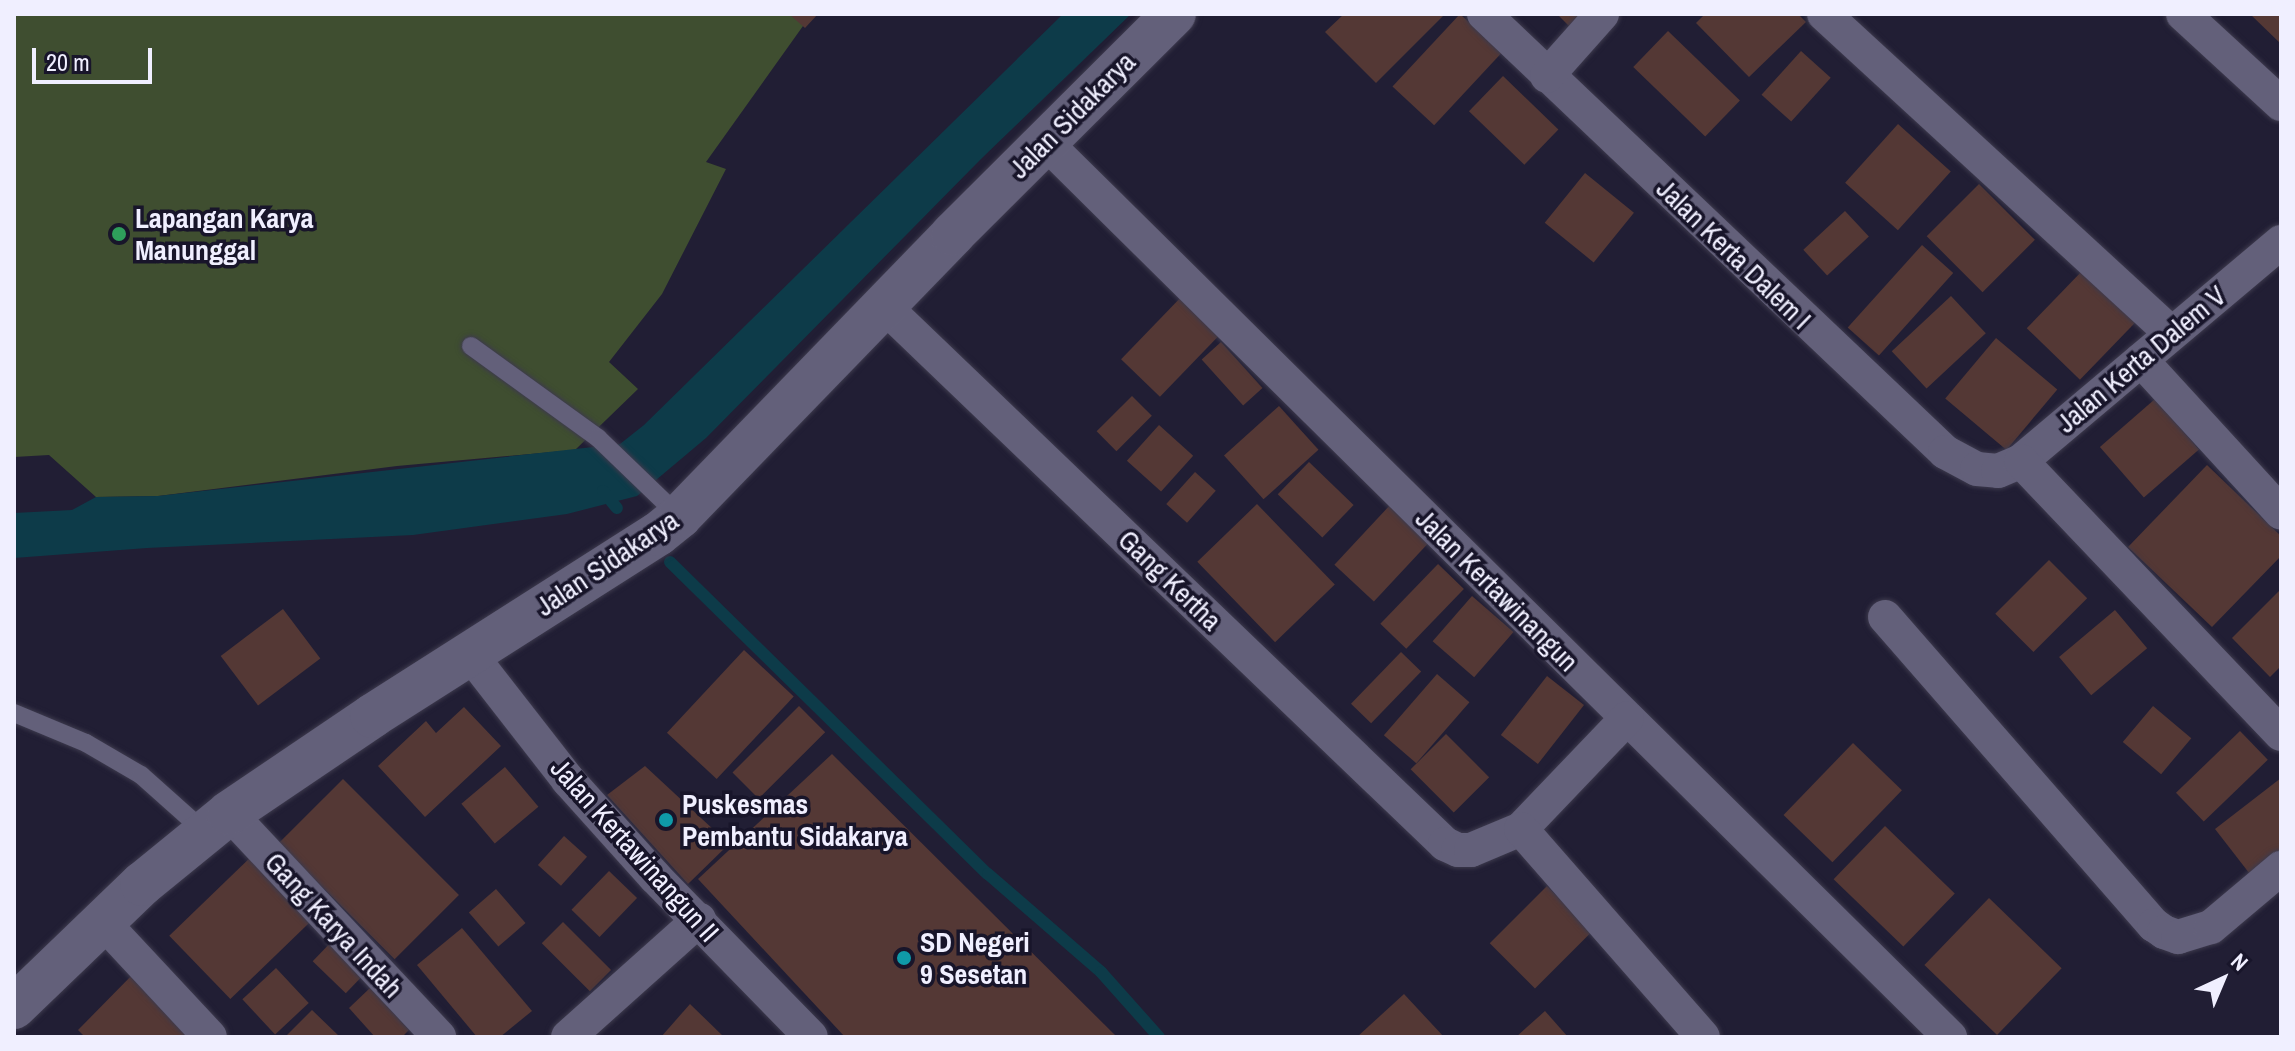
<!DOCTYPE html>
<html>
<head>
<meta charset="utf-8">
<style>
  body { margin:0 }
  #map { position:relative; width:2295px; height:1051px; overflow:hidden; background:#211e34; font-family:"Archivo Narrow",sans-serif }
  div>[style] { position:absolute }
  .green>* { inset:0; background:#3f4e30 }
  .water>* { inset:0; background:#0d3b49 }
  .stream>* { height:12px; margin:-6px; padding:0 6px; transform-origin:6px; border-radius:6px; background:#0d3b49 }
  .building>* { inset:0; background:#543835; transform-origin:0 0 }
  .roads { filter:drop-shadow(0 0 2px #3d3a4d) drop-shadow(0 0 2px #3d3a4d) }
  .lane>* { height:18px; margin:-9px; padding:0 9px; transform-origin:9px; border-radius:9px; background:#63607a }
  .street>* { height:34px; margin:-17px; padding:0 17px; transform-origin:17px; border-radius:17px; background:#63607a }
  .secondary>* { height:44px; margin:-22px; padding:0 22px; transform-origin:22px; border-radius:22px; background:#63607a }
  .dots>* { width:22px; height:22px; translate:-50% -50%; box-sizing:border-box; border:4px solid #18152a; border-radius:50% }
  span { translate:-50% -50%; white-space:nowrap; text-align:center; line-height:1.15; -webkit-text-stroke:7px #18152a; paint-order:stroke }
  .street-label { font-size:28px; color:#f0efff }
  .poi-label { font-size:28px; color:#f0efff; font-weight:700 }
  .left { translate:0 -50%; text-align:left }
  .frame { position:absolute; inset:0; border:16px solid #f0efff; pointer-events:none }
  .north { position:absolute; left:2183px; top:939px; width:80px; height:80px; -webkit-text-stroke:6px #18152a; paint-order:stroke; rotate:44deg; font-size:22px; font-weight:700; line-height:32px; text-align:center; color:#f0efff }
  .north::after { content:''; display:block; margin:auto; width:28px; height:36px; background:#f0efff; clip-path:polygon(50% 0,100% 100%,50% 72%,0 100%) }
  .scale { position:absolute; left:32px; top:48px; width:120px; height:36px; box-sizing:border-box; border:4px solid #f0efff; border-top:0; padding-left:10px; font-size:24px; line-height:28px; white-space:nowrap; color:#f0efff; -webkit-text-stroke:6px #18152a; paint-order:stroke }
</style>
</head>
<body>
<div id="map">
  <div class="green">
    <div style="clip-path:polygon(14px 14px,801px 14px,808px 19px,706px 162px,726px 169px,662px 294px,609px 362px,638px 389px,575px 450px,397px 466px,158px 496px,96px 497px,49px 455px,14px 457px)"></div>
  </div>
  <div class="water">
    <div style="clip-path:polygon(1063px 14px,1131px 14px,981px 159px,706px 438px,637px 496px,567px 514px,413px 535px,147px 548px,14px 558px,14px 513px,72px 510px,96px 497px,158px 496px,620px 444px,644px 425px)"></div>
  </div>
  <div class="stream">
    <div style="left:603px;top:491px;width:22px;rotate:51deg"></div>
    <div style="left:670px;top:562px;width:445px;rotate:44.5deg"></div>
    <div style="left:988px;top:874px;width:150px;rotate:40.9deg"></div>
    <div style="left:1101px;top:972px;width:87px;rotate:48.3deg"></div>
  </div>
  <div class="building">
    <div style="clip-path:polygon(789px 14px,818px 14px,805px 28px)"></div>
    <div style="clip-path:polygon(1344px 14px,1445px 14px,1376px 83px,1325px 32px)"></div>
    <div style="left:1460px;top:14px;width:57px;height:99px;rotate:43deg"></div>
    <div style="clip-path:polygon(1557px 14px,1593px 14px,1575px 32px)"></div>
    <div style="clip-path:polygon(1705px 14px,1798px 14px,1806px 22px,1749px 77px,1696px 23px)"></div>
    <div style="clip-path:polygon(2250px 14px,2281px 14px,2281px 44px)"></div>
    <div style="left:1668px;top:31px;width:100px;height:50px;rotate:44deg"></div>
    <div style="left:1801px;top:51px;width:40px;height:59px;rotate:42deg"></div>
    <div style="left:1503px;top:76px;width:77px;height:49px;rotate:44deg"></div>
    <div style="left:1898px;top:124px;width:71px;height:79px;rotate:42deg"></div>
    <div style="left:1585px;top:173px;width:63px;height:64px;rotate:39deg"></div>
    <div style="left:1979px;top:184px;width:79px;height:74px;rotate:45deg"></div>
    <div style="left:1845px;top:211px;width:35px;height:57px;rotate:47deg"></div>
    <div style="left:1922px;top:245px;width:42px;height:111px;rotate:42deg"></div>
    <div style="left:2083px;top:270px;width:74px;height:81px;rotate:44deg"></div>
    <div style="left:1185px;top:293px;width:54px;height:92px;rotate:44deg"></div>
    <div style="left:1951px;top:296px;width:51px;height:81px;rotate:47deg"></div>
    <div style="left:1996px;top:338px;width:80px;height:79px;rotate:40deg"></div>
    <div style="left:1221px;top:342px;width:62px;height:26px;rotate:48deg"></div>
    <div style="left:1132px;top:396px;width:28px;height:50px;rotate:45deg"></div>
    <div style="left:2155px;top:399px;width:67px;height:73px;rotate:49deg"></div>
    <div style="left:1279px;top:406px;width:59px;height:74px;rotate:48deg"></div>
    <div style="left:1159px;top:425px;width:46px;height:48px;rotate:42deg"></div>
    <div style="left:1309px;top:462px;width:62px;height:45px;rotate:44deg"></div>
    <div style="clip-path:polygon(2207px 465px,2281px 536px,2281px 556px,2212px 627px,2128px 547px)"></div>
    <div style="left:1195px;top:472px;width:28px;height:43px;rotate:42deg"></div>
    <div style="left:1257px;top:504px;width:112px;height:83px;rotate:46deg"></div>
    <div style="left:1391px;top:504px;width:54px;height:83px;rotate:43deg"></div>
    <div style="left:2049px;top:560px;width:54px;height:76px;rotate:45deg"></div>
    <div style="left:1438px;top:564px;width:36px;height:83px;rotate:44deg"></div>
    <div style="clip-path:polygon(2281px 589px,2281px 666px,2270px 677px,2232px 638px)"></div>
    <div style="left:1472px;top:596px;width:55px;height:60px;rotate:41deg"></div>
    <div style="left:283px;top:609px;width:62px;height:78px;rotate:53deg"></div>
    <div style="left:2115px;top:610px;width:50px;height:73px;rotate:50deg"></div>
    <div style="left:744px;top:650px;width:68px;height:113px;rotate:43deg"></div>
    <div style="left:1401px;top:652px;width:28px;height:72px;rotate:44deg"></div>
    <div style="left:1437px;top:674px;width:43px;height:81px;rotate:41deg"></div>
    <div style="left:1547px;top:676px;width:47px;height:75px;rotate:38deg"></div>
    <div style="left:799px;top:706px;width:37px;height:94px;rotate:45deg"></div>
    <div style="left:2153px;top:706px;width:50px;height:47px;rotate:40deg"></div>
    <div style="clip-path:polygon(464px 707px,501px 746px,425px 817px,378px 766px,426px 721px,436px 733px)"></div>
    <div style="left:2240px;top:731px;width:40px;height:89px;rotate:46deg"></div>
    <div style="left:1446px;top:734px;width:61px;height:50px;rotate:45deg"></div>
    <div style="left:1853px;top:743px;width:68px;height:100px;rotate:44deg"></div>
    <div style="clip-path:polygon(832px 754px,1117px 1037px,845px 1037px,698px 879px)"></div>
    <div style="clip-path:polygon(645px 766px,729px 844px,688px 884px,607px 795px)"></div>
    <div style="left:505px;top:767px;width:52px;height:57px;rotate:50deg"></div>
    <div style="clip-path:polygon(2281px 778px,2281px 857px,2253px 878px,2215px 829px)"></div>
    <div style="left:343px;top:779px;width:164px;height:91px;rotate:45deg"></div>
    <div style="left:1885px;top:826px;width:97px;height:74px;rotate:44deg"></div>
    <div style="left:564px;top:836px;width:31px;height:39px;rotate:42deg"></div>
    <div style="left:257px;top:851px;width:88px;height:122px;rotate:46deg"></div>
    <div style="left:609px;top:871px;width:39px;height:54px;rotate:44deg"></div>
    <div style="left:1547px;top:886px;width:64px;height:81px;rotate:45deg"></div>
    <div style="left:496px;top:889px;width:45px;height:36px;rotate:49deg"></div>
    <div style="left:1989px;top:898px;width:101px;height:93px;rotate:44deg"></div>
    <div style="left:563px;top:922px;width:68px;height:30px;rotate:45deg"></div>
    <div style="clip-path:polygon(462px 928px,532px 1011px,500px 1037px,477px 1037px,417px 965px)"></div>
    <div style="left:337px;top:936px;width:46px;height:35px;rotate:44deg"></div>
    <div style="left:276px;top:968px;width:48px;height:46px;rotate:47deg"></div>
    <div style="clip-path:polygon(137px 970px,196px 1027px,186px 1037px,85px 1037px,78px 1030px)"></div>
    <div style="clip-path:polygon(370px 988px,409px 1030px,402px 1037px,375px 1037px,349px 1008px)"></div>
    <div style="clip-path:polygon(1404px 994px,1444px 1037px,1357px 1037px)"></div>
    <div style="clip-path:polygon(690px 1004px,724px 1037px,661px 1037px)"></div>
    <div style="clip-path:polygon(312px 1010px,340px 1037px,285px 1037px)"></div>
    <div style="clip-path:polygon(1545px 1011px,1568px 1037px,1516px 1037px)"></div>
  </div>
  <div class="roads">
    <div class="lane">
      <div style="left:471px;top:346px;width:157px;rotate:35.9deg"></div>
      <div style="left:598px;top:438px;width:112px;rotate:43.9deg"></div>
      <div style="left:14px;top:713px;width:78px;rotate:22.6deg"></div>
      <div style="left:86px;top:743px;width:64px;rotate:30.2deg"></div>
      <div style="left:141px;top:775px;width:86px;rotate:41.7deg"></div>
    </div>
    <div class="street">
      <div style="left:1484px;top:14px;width:636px;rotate:43.53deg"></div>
      <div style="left:1945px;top:452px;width:36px;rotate:28deg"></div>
      <div style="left:1977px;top:469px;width:21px;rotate:5deg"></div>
      <div style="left:1998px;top:471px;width:25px;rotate:-23deg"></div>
      <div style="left:2021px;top:461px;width:340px;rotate:-40.1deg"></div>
      <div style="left:1824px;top:14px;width:471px;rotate:42.6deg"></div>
      <div style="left:2183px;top:14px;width:133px;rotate:42.6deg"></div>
      <div style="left:1547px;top:76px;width:83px;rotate:-48.4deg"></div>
      <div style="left:1045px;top:142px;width:1273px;rotate:44.68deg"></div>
      <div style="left:884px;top:306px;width:777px;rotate:43.8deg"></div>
      <div style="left:1445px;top:844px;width:14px;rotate:25deg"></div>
      <div style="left:1458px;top:850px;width:13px"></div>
      <div style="left:1471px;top:850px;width:54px;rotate:-22.8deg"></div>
      <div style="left:1521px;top:829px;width:153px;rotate:-46.3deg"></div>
      <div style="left:2141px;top:360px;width:207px;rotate:47.5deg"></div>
      <div style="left:2021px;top:461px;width:377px;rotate:46.4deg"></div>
      <div style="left:1885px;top:617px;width:409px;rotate:48.9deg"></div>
      <div style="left:2154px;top:925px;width:12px;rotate:35deg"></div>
      <div style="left:2164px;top:932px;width:15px;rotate:20deg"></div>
      <div style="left:2178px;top:937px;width:34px;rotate:-17deg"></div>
      <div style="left:2211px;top:927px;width:92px;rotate:-40.1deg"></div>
      <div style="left:470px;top:654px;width:160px;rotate:52.1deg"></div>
      <div style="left:568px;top:780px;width:130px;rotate:48.1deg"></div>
      <div style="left:655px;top:877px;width:223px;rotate:45.7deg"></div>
      <div style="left:229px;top:813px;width:307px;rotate:46.8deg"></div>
      <div style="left:1521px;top:829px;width:276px;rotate:48.8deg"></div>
      <div style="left:102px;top:921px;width:158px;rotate:47deg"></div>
      <div style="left:568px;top:1037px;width:176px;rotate:-41.8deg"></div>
    </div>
    <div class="secondary">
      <div style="left:14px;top:1007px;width:178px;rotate:-43.9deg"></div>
      <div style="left:142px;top:884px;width:112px;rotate:-39.2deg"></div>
      <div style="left:229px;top:813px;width:173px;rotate:-34.1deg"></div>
      <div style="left:372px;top:716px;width:339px;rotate:-32.5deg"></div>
      <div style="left:658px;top:534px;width:28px;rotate:-39deg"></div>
      <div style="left:680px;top:516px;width:392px;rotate:-45.9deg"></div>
      <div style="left:953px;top:234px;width:312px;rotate:-44.9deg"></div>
    </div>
  </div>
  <div class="dots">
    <div style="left:119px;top:234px;background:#2e9e5b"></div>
    <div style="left:666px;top:820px;background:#0f9aa8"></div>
    <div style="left:904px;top:958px;background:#0f9aa8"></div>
  </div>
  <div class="street-label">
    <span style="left:1072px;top:115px;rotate:-45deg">Jalan Sidakarya</span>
    <span style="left:1734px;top:254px;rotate:44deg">Jalan Kerta Dalem I</span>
    <span style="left:2141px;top:359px;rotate:-40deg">Jalan Kerta Dalem V</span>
    <span style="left:607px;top:563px;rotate:-34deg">Jalan Sidakarya</span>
    <span style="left:1170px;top:580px;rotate:44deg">Gang Kertha</span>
    <span style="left:1497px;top:590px;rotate:45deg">Jalan Kertawinangun</span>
    <span style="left:635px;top:850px;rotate:48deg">Jalan Kertawinangun II</span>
    <span style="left:334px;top:925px;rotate:47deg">Gang Karya Indah</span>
  </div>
  <div class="poi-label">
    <span class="left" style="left:135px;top:234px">Lapangan Karya<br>Manunggal</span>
    <span class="left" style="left:682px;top:820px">Puskesmas<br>Pembantu Sidakarya</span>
    <span class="left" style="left:920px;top:958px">SD Negeri<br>9 Sesetan</span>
  </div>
  <div class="frame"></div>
  <div class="north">N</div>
  <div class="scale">20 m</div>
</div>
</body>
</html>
